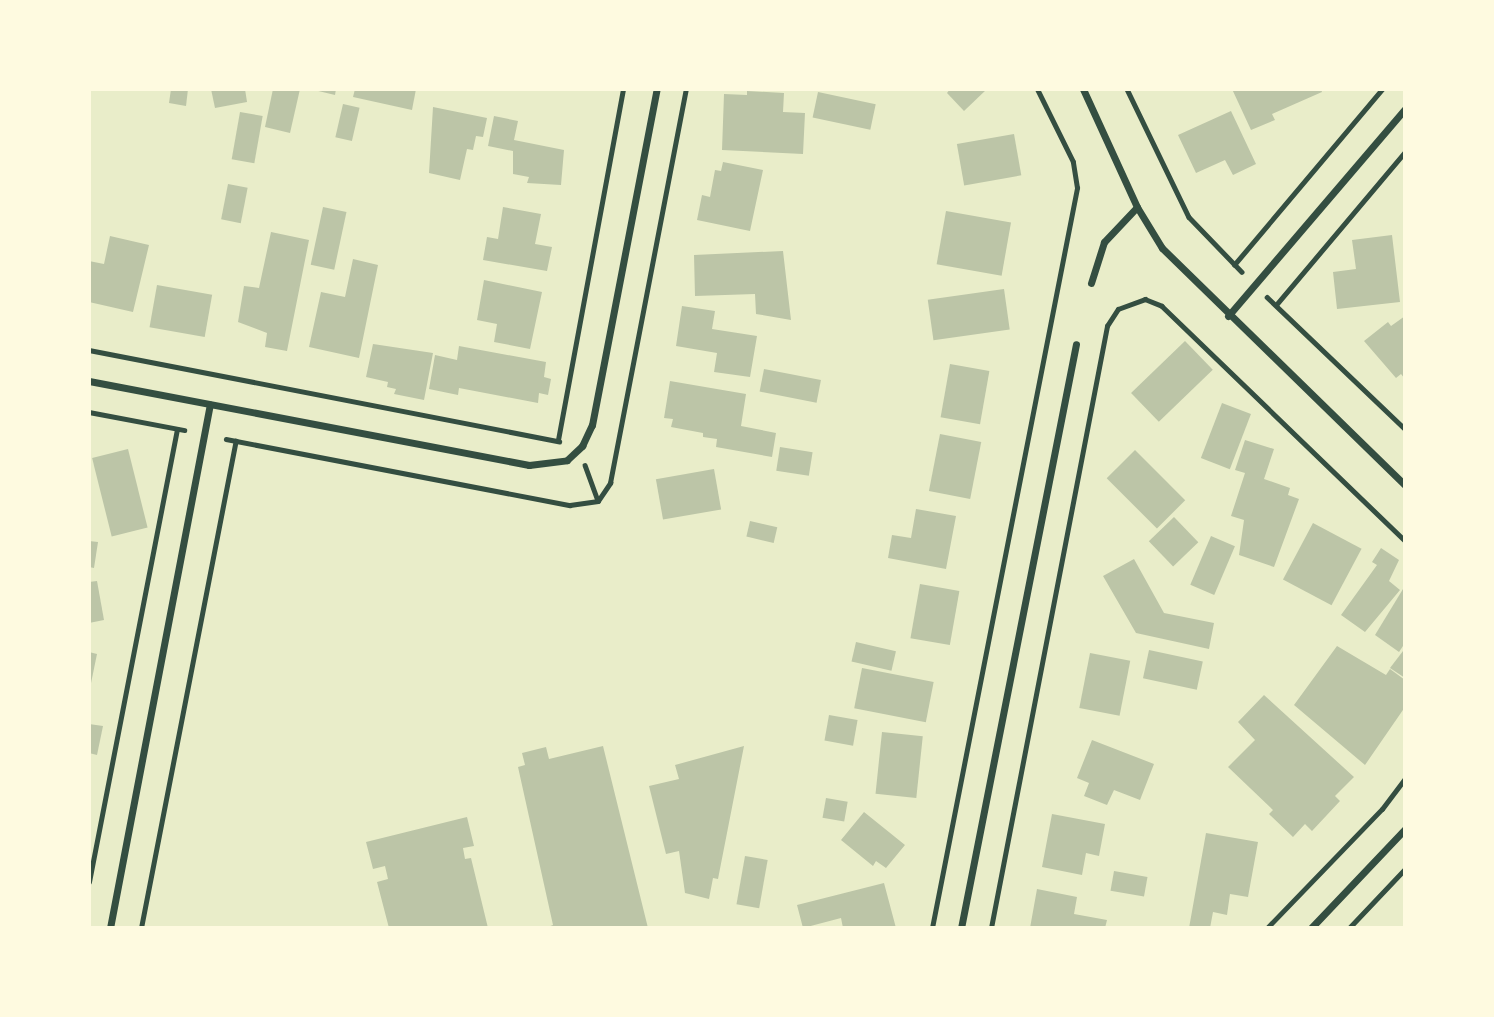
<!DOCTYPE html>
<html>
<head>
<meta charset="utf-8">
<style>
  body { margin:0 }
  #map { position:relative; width:1494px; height:1017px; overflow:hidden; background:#e9edc9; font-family:"IBM Plex Serif",serif }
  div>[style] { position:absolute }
  .building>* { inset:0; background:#bcc5a7; transform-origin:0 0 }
  .path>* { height:4.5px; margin:-2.25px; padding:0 2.25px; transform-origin:2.25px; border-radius:2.25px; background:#344e41 }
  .minor>* { height:7px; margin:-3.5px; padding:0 3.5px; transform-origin:3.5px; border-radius:3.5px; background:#344e41 }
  span { translate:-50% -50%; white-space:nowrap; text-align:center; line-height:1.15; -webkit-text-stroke:6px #fefae0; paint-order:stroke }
  .frame { position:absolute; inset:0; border:91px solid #fefae0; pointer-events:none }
</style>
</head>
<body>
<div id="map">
  <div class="building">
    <div style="clip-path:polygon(171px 89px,188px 89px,186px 106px,169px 103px)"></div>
    <div style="clip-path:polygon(211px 89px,245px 89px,247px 102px,215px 108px)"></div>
    <div style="clip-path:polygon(273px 89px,300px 89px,290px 133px,265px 127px)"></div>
    <div style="clip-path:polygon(310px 89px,336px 89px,335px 95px)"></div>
    <div style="clip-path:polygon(355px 89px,416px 89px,412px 110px,353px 97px)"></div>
    <div style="clip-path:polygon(950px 89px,987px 89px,964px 111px,947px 93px)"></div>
    <div style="clip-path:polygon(1232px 89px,1321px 89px,1322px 92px,1272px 114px,1275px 120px,1251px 130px)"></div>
    <div style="clip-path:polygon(747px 91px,784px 93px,783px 112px,805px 113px,803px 154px,722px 150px,724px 94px,747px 95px)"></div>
    <div style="left:818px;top:92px;width:59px;height:26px;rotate:12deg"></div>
    <div style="left:343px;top:104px;width:17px;height:34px;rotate:13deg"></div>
    <div style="clip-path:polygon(433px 107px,487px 118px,483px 137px,476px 136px,473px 150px,467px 149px,460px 180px,429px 173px)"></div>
    <div style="clip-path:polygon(1231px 111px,1256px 164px,1233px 175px,1225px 160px,1196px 173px,1178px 135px)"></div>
    <div style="left:240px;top:112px;width:23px;height:48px;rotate:10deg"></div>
    <div style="clip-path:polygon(494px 116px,518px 121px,514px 140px,564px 150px,561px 185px,527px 183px,529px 177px,513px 174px,513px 151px,488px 146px)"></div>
    <div style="left:1014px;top:134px;width:42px;height:58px;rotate:80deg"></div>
    <div style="clip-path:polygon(723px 162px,763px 170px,750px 231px,697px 220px,702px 195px,710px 197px,715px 170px,721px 171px)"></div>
    <div style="left:228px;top:184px;width:20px;height:36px;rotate:11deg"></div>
    <div style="left:323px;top:207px;width:24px;height:59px;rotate:12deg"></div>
    <div style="clip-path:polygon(503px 207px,541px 214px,535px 244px,552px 247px,547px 271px,483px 260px,487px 237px,498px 239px)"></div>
    <div style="left:946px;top:211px;width:66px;height:54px;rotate:10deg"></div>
    <div style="clip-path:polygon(271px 232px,309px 240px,287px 351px,265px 347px,267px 333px,238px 322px,244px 286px,259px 288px)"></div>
    <div style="clip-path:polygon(1392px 235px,1400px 302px,1337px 309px,1333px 272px,1356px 269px,1352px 240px)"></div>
    <div style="clip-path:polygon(110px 236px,149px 245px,133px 312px,89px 302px,89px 261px,104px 264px)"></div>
    <div style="clip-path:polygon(783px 251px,791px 320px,756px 314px,755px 294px,695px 296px,694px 255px)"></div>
    <div style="clip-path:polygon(353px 259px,378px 265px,359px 358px,309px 347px,321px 292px,345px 297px)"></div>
    <div style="clip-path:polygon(484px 280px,542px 292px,530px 349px,494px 342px,497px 324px,477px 320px)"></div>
    <div style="left:157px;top:285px;width:56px;height:43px;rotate:10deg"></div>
    <div style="left:1004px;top:289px;width:41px;height:77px;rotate:82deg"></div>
    <div style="clip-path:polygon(682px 306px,715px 311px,712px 329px,757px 336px,750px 377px,714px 372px,717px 353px,676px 346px)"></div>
    <div style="clip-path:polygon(1405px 316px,1405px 379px,1401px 374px,1396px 378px,1364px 341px,1388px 322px,1391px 326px)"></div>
    <div style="left:1185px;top:341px;width:40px;height:75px;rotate:46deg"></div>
    <div style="clip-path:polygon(373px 344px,433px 353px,424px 400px,394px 394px,396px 389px,387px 387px,388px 382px,366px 377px)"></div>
    <div style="clip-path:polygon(459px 346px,546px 362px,544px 377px,551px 379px,548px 395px,539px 393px,538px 403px,459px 388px,458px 395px,429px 389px,435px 355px,457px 360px)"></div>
    <div style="left:950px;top:364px;width:40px;height:54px;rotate:10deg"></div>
    <div style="left:764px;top:369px;width:58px;height:23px;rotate:11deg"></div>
    <div style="clip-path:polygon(670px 381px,746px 394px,741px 426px,776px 433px,772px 457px,716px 447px,717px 439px,703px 437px,703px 433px,671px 427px,673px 419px,664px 418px)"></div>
    <div style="left:1222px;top:403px;width:31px;height:59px;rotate:21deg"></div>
    <div style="left:940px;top:434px;width:42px;height:58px;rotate:11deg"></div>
    <div style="clip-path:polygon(1245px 440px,1274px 449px,1264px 479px,1290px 488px,1288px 495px,1299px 499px,1274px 567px,1239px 555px,1244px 520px,1231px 516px,1245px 473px,1235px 470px)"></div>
    <div style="left:780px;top:447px;width:33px;height:24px;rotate:9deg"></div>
    <div style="left:128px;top:449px;width:81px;height:37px;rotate:76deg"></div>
    <div style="left:1135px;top:450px;width:71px;height:40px;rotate:45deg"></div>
    <div style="left:714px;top:469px;width:41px;height:59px;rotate:80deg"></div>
    <div style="clip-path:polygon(916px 509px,956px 516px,946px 569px,888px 558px,892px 535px,911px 538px)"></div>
    <div style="left:1174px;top:517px;width:35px;height:35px;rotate:46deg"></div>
    <div style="left:750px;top:521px;width:28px;height:16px;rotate:13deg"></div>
    <div style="left:1313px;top:523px;width:55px;height:64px;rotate:28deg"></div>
    <div style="left:1211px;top:536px;width:26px;height:53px;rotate:23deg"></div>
    <div style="clip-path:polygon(89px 541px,98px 542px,94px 568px,89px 567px)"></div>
    <div style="clip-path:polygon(1381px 548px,1399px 560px,1389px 581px,1400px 590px,1365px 632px,1341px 615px,1377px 565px,1372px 562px)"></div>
    <div style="clip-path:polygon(1134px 559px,1164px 613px,1214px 623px,1209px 649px,1136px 633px,1103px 576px)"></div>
    <div style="clip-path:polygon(97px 581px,104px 620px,89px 623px,89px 582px)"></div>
    <div style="left:920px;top:584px;width:40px;height:55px;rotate:10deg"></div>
    <div style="clip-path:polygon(1403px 589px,1405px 643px,1399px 652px,1375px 635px)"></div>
    <div style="left:856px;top:642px;width:41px;height:20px;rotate:13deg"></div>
    <div style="clip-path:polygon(1337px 646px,1386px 675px,1390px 669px,1405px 680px,1405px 707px,1365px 765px,1294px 705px)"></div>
    <div style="left:1149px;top:650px;width:55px;height:29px;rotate:12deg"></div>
    <div style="clip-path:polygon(1403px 651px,1405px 652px,1405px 678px,1390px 668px)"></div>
    <div style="clip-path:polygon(89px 652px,97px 654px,90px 688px,89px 687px)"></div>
    <div style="left:1090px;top:653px;width:41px;height:56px;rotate:11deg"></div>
    <div style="left:862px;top:668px;width:73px;height:41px;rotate:11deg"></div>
    <div style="clip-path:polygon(1264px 695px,1354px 777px,1335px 796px,1340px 801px,1312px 831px,1305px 824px,1293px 837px,1269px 814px,1273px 810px,1228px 767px,1255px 740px,1238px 722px)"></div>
    <div style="left:829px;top:715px;width:29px;height:26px;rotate:10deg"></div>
    <div style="clip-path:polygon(89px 724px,103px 726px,97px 755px,89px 753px)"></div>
    <div style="left:882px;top:732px;width:41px;height:62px;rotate:6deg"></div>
    <div style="clip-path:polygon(1092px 740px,1154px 764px,1140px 800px,1114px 790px,1107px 805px,1084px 796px,1089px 783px,1077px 778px)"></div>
    <div style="clip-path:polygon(603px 746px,648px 928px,545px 928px,553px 925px,518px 767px,525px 765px,522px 753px,546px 747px,549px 759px)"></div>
    <div style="clip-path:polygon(744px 746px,718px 879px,713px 878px,709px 899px,685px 893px,679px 851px,666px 854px,649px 786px,679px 779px,675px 765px)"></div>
    <div style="left:826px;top:798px;width:22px;height:20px;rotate:10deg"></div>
    <div style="clip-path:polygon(864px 812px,905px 845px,886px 868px,876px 861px,873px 866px,841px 840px)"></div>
    <div style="clip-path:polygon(1052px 814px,1105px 824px,1099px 856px,1086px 853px,1082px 875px,1042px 867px)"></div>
    <div style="clip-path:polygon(467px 817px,474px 846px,463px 848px,465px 859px,471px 858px,488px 928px,389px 928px,377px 882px,388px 879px,385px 866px,373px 869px,366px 842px)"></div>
    <div style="clip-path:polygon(1206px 833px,1258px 842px,1248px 897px,1230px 894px,1227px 915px,1213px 912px,1210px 928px,1189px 928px)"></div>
    <div style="left:745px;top:856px;width:23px;height:49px;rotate:10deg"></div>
    <div style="left:1114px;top:871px;width:34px;height:20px;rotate:10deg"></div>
    <div style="clip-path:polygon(884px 883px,896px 928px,843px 928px,841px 918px,803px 928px,797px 905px)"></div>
    <div style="clip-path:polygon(1037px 889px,1077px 897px,1074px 914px,1107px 920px,1105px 928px,1030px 928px)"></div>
  </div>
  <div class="path">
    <div style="left:1127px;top:89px;width:142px;rotate:64.2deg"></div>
    <div style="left:1189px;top:217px;width:76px;rotate:46.1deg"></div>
    <div style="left:1234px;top:265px;width:230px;rotate:-49.9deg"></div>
    <div style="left:1267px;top:297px;width:191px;rotate:43.7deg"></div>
    <div style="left:1276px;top:305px;width:200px;rotate:-49.9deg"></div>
    <div style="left:89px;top:350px;width:479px;rotate:11deg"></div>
    <div style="left:89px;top:412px;width:97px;rotate:10.7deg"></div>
    <div style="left:226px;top:439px;width:350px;rotate:10.9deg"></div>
    <div style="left:570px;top:505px;width:28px;rotate:-8deg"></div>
    <div style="left:598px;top:501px;width:22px;rotate:-56deg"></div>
    <div style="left:610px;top:483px;width:401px;rotate:-79.1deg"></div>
    <div style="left:558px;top:440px;width:357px;rotate:-79.5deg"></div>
    <div style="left:585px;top:465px;width:38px;rotate:70deg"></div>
    <div style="left:89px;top:882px;width:461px;rotate:-79deg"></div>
    <div style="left:141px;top:928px;width:496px;rotate:-79deg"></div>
    <div style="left:932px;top:928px;width:754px;rotate:-78.91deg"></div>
    <div style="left:1077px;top:188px;width:26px;rotate:-99deg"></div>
    <div style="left:1073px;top:162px;width:81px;rotate:-116.3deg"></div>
    <div style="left:991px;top:928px;width:613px;rotate:-79.09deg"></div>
    <div style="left:1107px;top:326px;width:20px;rotate:-57deg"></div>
    <div style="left:1118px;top:309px;width:29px;rotate:-20deg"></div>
    <div style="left:1145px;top:299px;width:18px;rotate:22deg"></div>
    <div style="left:1162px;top:306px;width:338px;rotate:44deg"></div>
    <div style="left:1267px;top:928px;width:165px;rotate:-46deg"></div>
    <div style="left:1382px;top:809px;width:38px;rotate:-53deg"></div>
    <div style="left:1349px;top:928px;width:81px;rotate:-46.5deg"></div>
  </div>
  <div class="minor">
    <div style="left:1083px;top:89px;width:130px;rotate:65.4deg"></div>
    <div style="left:1137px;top:207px;width:48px;rotate:58.6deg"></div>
    <div style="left:1162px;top:248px;width:339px;rotate:44.3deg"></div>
    <div style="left:1091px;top:283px;width:43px;rotate:-72.4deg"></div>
    <div style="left:1104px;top:242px;width:48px;rotate:-46.7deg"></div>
    <div style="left:1228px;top:316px;width:272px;rotate:-49.5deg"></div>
    <div style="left:89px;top:381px;width:448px;rotate:10.8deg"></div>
    <div style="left:529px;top:465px;width:38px;rotate:-7deg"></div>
    <div style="left:567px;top:460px;width:21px;rotate:-43deg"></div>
    <div style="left:582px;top:446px;width:23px;rotate:-65deg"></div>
    <div style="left:592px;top:425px;width:342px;rotate:-79.1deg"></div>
    <div style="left:110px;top:928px;width:533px;rotate:-79.2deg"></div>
    <div style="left:961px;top:928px;width:595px;rotate:-78.86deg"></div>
    <div style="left:1311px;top:928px;width:137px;rotate:-46.5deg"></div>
  </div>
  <div class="frame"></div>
</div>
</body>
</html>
